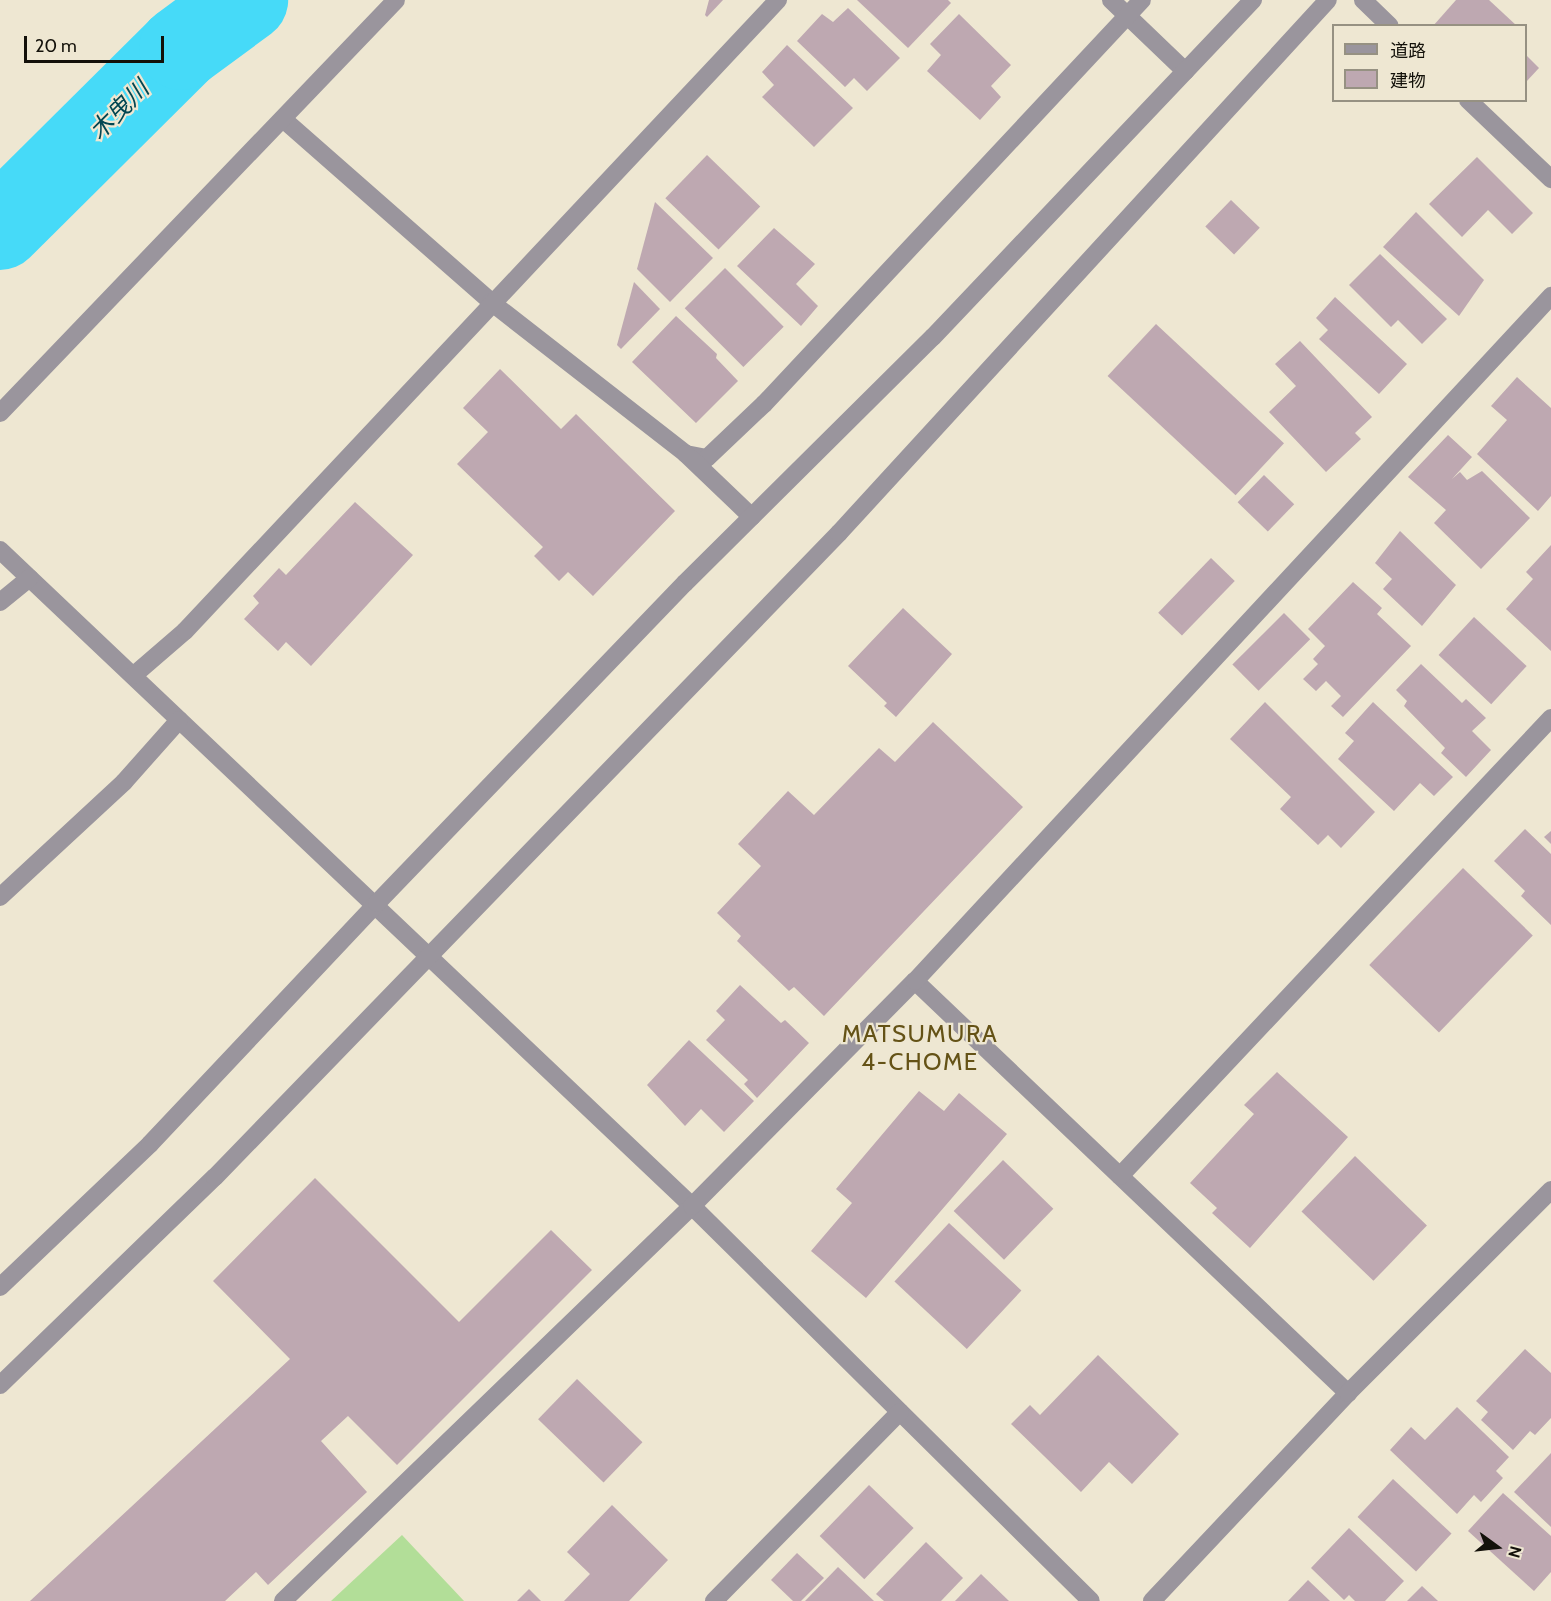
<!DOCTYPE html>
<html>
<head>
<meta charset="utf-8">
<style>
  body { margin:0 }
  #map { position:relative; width:1551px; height:1601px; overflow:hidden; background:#eee7d2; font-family:Cabin,"Noto Sans JP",sans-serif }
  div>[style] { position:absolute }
  .green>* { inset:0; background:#b2de98 }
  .river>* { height:84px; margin:-42px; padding:0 42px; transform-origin:42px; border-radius:42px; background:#46daf8 }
  .building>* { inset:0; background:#bea8b1; transform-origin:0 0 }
  .minor>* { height:18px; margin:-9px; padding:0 9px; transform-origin:9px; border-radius:9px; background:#9a959d }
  span { translate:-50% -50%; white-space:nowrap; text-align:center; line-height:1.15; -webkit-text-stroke:4.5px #eee7d2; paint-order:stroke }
  .water-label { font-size:24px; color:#014652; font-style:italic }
  .neighbourhood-label { font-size:24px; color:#645216; letter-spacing:1.5px }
  .legend { position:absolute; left:1332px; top:24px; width:195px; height:78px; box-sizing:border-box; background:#eee7d2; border:2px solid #969182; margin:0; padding:8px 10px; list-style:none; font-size:18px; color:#13110a }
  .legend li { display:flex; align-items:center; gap:12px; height:30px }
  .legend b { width:30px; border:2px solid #969182 }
  .north { position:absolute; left:1467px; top:1517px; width:60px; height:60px; -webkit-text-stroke:4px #eee7d2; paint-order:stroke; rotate:105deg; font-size:16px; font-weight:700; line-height:24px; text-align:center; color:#13110a }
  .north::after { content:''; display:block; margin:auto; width:21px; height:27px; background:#13110a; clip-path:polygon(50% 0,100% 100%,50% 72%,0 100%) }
  .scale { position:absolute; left:24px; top:36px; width:140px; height:27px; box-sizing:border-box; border:3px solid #13110a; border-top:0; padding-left:8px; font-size:18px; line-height:21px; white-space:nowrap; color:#13110a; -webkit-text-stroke:4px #eee7d2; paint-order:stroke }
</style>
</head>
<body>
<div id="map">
  <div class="green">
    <div style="clip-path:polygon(402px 1535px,464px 1601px,331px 1601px)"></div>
  </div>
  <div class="river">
    <div style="left:0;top:228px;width:255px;rotate:-44.8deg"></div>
    <div style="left:181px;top:48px;width:81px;rotate:-36.4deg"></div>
  </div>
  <div class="building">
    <div style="clip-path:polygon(709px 0,723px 0,707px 17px,705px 15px)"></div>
    <div style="clip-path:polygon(857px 0,948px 0,951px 3px,908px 48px)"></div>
    <div style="clip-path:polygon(1456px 0,1489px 0,1517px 26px,1433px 26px)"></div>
    <div style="clip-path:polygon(848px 8px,900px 58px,867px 91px,854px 78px,845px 87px,797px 41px,822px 14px,833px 22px)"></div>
    <div style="clip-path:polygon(959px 14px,1011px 65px,991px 86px,1001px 97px,980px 120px,927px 71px,941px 55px,930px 44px)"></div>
    <div style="clip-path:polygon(787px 45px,853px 108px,814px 147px,762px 97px,774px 85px,762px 72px)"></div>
    <div style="clip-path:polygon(1526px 55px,1539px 68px,1526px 82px)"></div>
    <div style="left:707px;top:155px;width:74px;height:60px;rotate:44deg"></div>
    <div style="clip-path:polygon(1477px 157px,1533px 213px,1512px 234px,1488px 210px,1462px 237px,1429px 204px)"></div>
    <div style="left:1231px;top:200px;width:40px;height:37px;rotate:44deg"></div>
    <div style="clip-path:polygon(655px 202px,713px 258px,670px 302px,637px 269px)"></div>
    <div style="clip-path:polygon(1416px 212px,1484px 280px,1459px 316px,1383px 247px)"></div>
    <div style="clip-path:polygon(774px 228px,815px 264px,796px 284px,818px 306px,801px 326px,737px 266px)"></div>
    <div style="clip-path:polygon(1380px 254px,1447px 319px,1422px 344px,1398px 320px,1391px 327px,1349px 285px)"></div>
    <div style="left:725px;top:268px;width:83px;height:57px;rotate:45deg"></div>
    <div style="clip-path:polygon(634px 282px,660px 309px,621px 349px,617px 345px)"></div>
    <div style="clip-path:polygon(1335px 297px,1407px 364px,1379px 394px,1319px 339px,1328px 330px,1316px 318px)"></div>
    <div style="clip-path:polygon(676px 316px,717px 354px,716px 358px,738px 381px,696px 423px,632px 362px)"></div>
    <div style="left:1156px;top:324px;width:175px;height:71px;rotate:43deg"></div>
    <div style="clip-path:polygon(1300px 341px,1372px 417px,1355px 433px,1361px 439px,1326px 472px,1269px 412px,1296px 386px,1275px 364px)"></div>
    <div style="clip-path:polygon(500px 369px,561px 429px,576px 414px,675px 511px,593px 596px,568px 572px,559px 581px,534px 556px,543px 547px,457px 464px,488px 432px,463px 408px)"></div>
    <div style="clip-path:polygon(1517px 377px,1551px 408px,1551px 496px,1538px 511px,1477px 454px,1507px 420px,1491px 406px)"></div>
    <div style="clip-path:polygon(1448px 435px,1472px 457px,1452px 479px,1460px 472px,1467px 480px,1482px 471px,1530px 518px,1481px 569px,1434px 523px,1446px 510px,1408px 477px)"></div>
    <div style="left:1264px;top:475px;width:42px;height:38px;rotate:44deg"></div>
    <div style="clip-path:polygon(355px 502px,413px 555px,311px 666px,286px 642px,278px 651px,244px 619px,259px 603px,253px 596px,279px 568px,286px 575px)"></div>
    <div style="clip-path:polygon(1400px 531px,1456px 585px,1422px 626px,1383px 589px,1392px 579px,1375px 563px)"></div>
    <div style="clip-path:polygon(1551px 545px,1551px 651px,1506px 609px,1533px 579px,1526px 572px)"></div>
    <div style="left:1211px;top:558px;width:33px;height:76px;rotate:44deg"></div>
    <div style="clip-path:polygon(1353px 582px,1382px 608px,1377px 614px,1411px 646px,1343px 717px,1331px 706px,1341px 696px,1326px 681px,1316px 691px,1303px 679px,1318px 664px,1313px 659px,1325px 646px,1308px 629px)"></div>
    <div style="clip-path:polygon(903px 608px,952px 654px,896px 717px,884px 706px,887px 703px,848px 666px)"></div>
    <div style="left:1284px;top:613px;width:37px;height:73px;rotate:45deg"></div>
    <div style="left:1474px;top:617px;width:72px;height:52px;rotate:43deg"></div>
    <div style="clip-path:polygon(1421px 664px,1462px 703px,1466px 699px,1486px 718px,1472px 731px,1491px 750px,1466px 777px,1441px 753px,1445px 748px,1404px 706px,1407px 701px,1396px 690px)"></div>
    <div style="clip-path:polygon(1265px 702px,1375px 812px,1341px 848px,1328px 835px,1318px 845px,1280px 809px,1291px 797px,1230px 739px)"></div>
    <div style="clip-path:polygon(1373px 702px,1453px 777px,1434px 796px,1420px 783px,1394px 811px,1338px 759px,1354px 741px,1345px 733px)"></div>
    <div style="clip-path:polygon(933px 722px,1023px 807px,824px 1016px,794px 987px,789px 991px,737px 941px,741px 936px,717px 913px,761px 866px,738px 844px,788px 791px,814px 815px,879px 748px,895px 762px)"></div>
    <div style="clip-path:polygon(1525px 829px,1551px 854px,1551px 925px,1521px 896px,1525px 891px,1494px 861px)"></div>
    <div style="clip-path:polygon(1551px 831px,1551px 844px,1544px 837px)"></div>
    <div style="left:1463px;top:868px;width:97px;height:135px;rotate:44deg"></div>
    <div style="clip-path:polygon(740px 985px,781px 1023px,785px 1020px,809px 1043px,757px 1098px,744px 1084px,748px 1080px,706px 1040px,725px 1020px,716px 1011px)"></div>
    <div style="clip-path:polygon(689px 1040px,754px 1101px,724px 1132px,701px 1109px,685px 1126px,647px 1085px)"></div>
    <div style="clip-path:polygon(1277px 1072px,1348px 1137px,1250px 1248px,1212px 1213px,1217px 1208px,1190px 1183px,1254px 1114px,1244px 1105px)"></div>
    <div style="clip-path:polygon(919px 1091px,944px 1111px,959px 1093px,1007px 1134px,866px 1298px,811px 1251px,852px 1203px,836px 1189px)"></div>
    <div style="left:1355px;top:1156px;width:100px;height:77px;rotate:44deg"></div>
    <div style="left:1003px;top:1160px;width:70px;height:71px;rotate:44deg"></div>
    <div style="clip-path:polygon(315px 1178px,459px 1322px,551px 1230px,592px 1270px,397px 1465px,348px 1416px,321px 1441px,367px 1492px,268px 1585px,256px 1572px,225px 1601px,30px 1601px,290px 1359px,213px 1281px)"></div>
    <div style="left:949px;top:1223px;width:99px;height:80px;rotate:43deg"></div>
    <div style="clip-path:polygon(1525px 1349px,1551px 1373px,1551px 1418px,1535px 1435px,1530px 1431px,1513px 1450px,1481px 1420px,1488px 1412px,1476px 1401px)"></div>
    <div style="clip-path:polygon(1098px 1355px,1179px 1434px,1132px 1484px,1109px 1462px,1081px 1492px,1011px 1424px,1030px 1405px,1040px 1415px)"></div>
    <div style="left:577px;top:1379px;width:91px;height:56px;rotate:44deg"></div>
    <div style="clip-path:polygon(1457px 1407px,1509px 1457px,1496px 1471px,1503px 1478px,1481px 1502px,1474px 1495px,1457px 1514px,1390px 1450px,1411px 1427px,1425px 1440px)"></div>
    <div style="clip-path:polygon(1551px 1453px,1551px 1527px,1514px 1492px)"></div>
    <div style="left:1393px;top:1479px;width:80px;height:52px;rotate:43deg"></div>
    <div style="left:869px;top:1485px;width:62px;height:71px;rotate:44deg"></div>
    <div style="clip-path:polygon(1503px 1493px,1551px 1536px,1551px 1572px,1534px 1591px,1468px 1531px)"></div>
    <div style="clip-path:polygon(612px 1505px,668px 1560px,629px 1601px,564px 1601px,590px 1574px,567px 1552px)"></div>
    <div style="clip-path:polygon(1349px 1528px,1404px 1581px,1385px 1601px,1355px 1601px,1349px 1595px,1344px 1600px,1311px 1568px)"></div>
    <div style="clip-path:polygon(926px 1542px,963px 1578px,941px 1601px,884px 1601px,876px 1594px)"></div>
    <div style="clip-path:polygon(797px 1553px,824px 1578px,801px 1601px,793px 1601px,771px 1580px)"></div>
    <div style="clip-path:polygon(838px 1567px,874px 1601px,805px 1601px)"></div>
    <div style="clip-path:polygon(981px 1574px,1009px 1601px,955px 1601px)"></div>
    <div style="clip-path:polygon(1308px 1580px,1330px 1601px,1288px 1601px)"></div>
    <div style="clip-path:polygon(1422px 1586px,1438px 1601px,1407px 1601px)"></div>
    <div style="clip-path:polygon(529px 1589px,541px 1601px,517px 1601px)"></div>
  </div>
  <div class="minor">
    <div style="left:1111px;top:0;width:103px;rotate:43.8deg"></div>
    <div style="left:1363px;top:0;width:37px;rotate:44deg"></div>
    <div style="left:1468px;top:100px;width:115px;rotate:43.6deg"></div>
    <div style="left:283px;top:119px;width:277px;rotate:41.3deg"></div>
    <div style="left:491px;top:302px;width:247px;rotate:37.9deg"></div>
    <div style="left:686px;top:454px;width:21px;rotate:11deg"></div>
    <div style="left:707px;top:458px;width:79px;rotate:-43.5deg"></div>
    <div style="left:764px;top:404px;width:553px;rotate:-46.9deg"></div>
    <div style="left:0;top:413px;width:572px;rotate:-46.2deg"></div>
    <div style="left:686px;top:454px;width:91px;rotate:43.7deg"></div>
    <div style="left:0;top:550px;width:954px;rotate:43.47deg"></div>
    <div style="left:692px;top:1206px;width:561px;rotate:44.71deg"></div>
    <div style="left:0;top:602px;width:38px;rotate:-39deg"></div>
    <div style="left:134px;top:675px;width:67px;rotate:-40.8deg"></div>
    <div style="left:185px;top:631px;width:866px;rotate:-46.78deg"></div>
    <div style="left:0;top:897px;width:169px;rotate:-42.8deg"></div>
    <div style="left:124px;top:782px;width:83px;rotate:-48.4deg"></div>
    <div style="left:915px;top:981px;width:598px;rotate:43.58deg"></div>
    <div style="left:1120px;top:1176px;width:629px;rotate:-46.74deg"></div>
    <div style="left:0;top:1287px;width:207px;rotate:-43.6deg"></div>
    <div style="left:150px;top:1144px;width:331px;rotate:-46.7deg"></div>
    <div style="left:377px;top:903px;width:444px;rotate:-46.1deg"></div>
    <div style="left:685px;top:583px;width:349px;rotate:-44.8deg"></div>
    <div style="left:933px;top:337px;width:465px;rotate:-46.5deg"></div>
    <div style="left:0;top:1385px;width:299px;rotate:-44.1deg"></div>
    <div style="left:215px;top:1177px;width:897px;rotate:-45.9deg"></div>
    <div style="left:839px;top:533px;width:723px;rotate:-47.47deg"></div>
    <div style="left:283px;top:1601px;width:569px;rotate:-44deg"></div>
    <div style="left:692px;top:1206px;width:317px;rotate:-45.3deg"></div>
    <div style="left:915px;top:981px;width:935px;rotate:-47.12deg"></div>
    <div style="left:714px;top:1601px;width:265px;rotate:-45.5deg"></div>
    <div style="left:1152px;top:1601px;width:286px;rotate:-46.7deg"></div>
    <div style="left:1348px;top:1393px;width:287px;rotate:-45deg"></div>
  </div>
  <div class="water-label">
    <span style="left:119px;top:110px;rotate:-45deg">木曳川</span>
  </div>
  <div class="neighbourhood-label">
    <span style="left:920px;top:1048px">MATSUMURA<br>4-CHOME</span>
  </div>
  <ul class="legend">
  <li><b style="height:8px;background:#9a959d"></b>道路</li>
  <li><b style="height:16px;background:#bea8b1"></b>建物</li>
  </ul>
  <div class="north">N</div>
  <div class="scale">20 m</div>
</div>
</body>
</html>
